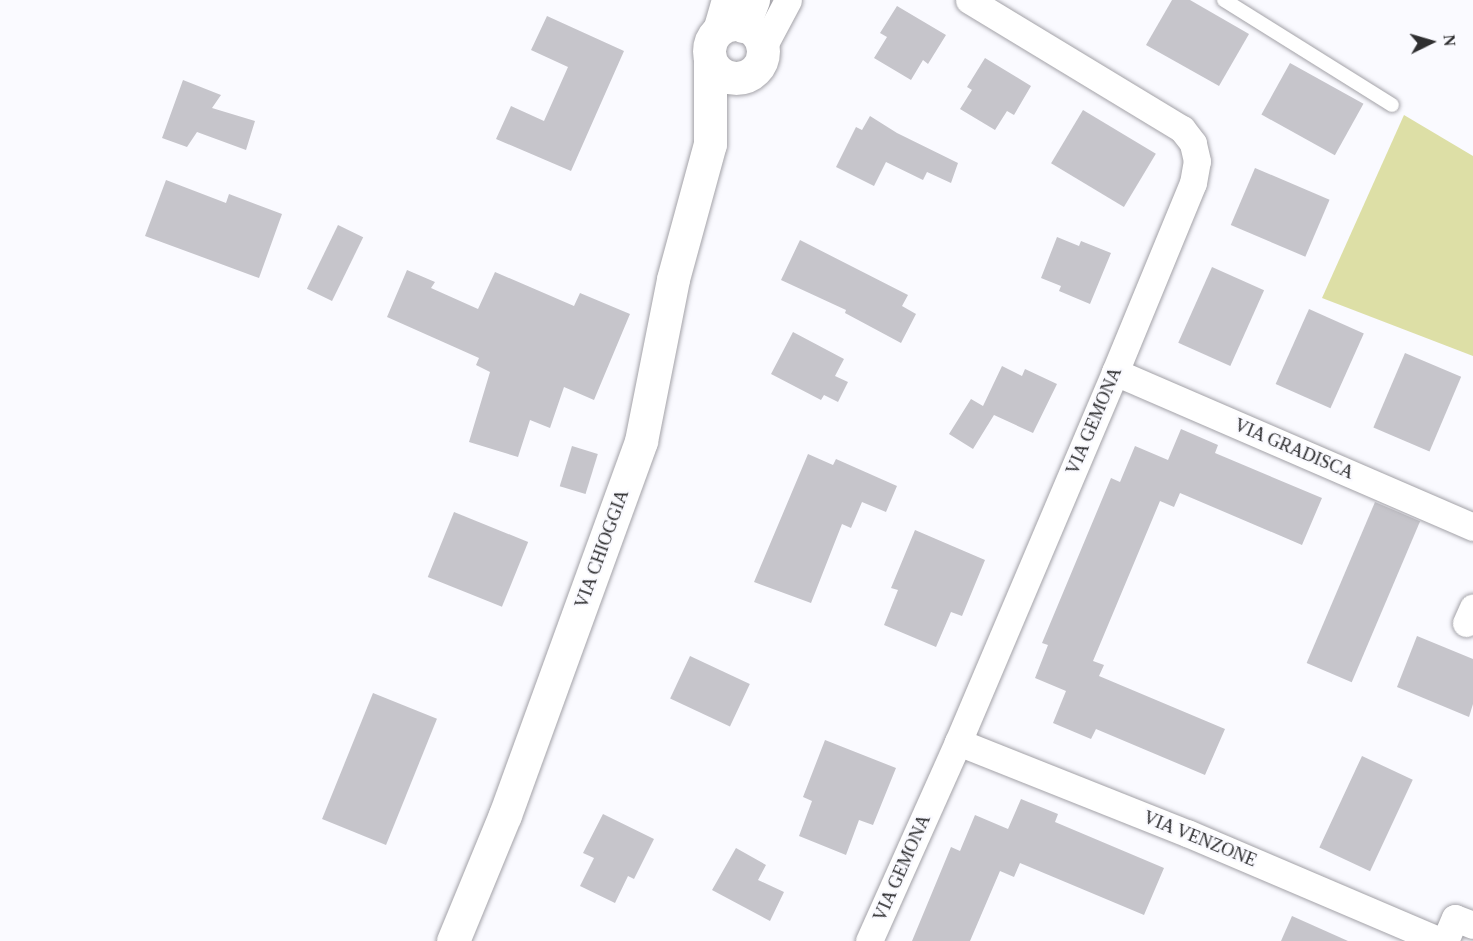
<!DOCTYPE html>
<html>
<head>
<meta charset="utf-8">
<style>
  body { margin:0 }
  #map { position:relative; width:1473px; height:941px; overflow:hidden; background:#fafaff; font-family:Georgia,serif }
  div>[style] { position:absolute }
  .green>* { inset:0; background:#dddfa6 }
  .building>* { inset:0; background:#c6c5cb; transform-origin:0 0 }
  .roads { filter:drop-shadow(0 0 2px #a3a2a8) drop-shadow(0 0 2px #a3a2a8) }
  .service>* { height:14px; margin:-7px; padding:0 7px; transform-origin:7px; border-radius:7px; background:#fff }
  .minor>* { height:27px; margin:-13.5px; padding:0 13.5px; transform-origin:13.5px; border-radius:13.5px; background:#fff }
  .tertiary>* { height:33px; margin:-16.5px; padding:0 16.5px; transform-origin:16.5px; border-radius:16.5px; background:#fff }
  .tertiary>.ring { margin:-16.5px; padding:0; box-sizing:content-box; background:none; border:33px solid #fff; border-radius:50% }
  span { translate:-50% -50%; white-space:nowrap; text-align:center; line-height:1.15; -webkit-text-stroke:4.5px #fafaff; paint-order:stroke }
  .street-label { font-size:18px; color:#2f2f31 }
  .north { position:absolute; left:1401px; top:12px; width:60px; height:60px; -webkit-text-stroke:4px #fafaff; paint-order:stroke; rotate:85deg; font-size:16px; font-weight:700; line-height:24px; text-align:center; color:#2f2f31 }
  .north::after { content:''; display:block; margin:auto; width:21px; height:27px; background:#2f2f31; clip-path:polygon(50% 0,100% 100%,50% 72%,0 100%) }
</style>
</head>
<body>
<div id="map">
  <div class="green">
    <div style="clip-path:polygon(1404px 115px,1473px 156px,1473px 356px,1322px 298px)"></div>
  </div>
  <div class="building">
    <div style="clip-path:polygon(1172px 0,1190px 0,1249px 34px,1219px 86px,1146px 45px)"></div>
    <div style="clip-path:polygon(897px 6px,946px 35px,928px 64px,923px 60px,911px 80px,874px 58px,887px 37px,880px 33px)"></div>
    <div style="clip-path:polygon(547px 16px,624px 51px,571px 171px,496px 139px,511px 106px,544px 121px,568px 67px,531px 50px)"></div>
    <div style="clip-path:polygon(985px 58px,1031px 86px,1014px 115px,1007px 111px,995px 130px,960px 109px,972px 90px,967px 87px)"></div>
    <div style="left:1290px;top:63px;width:84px;height:59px;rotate:29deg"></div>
    <div style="clip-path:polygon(183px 80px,221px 95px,212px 108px,255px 121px,246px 150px,197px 132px,187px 147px,162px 138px)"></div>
    <div style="left:1083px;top:110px;width:85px;height:62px;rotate:31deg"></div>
    <div style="clip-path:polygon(870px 116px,897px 133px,958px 163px,951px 183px,927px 172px,923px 180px,886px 162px,874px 186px,836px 167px,856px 127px,862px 130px)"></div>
    <div style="left:1255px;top:168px;width:81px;height:62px;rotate:23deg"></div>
    <div style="clip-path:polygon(166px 180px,226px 203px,229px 194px,282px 214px,259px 278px,145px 236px)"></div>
    <div style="left:338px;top:225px;width:28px;height:71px;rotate:26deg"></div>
    <div style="clip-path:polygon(1057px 237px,1079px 246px,1081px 241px,1111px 253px,1090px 304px,1059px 291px,1061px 286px,1041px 278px)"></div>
    <div style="clip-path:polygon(800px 240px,908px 295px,902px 306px,916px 314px,901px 343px,845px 313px,846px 310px,781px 280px)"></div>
    <div style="left:1212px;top:267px;width:57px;height:83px;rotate:24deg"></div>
    <div style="clip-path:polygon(407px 270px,435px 282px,431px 288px,478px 309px,495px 272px,574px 306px,580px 293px,630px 314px,594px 400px,564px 387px,550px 428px,530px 420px,518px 457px,469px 442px,490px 372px,476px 365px,479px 358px,387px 317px)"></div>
    <div style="left:1309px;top:309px;width:60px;height:82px;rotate:24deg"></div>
    <div style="clip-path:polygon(793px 332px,844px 359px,835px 376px,848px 382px,838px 402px,824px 395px,821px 400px,771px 374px)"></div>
    <div style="left:1405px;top:353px;width:61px;height:81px;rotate:23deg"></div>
    <div style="clip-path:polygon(1002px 366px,1022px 376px,1025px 369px,1057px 384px,1033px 433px,994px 415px,973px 449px,949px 434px,971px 399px,983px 406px)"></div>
    <div style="clip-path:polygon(1181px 429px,1218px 445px,1215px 453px,1322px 498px,1302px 545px,1180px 493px,1174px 507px,1160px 501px,1093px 661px,1104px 665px,1099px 676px,1225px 729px,1205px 775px,1096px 729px,1091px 739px,1053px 723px,1066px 691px,1035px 678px,1048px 645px,1042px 643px,1111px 478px,1120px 482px,1135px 446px,1168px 460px)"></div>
    <div style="left:572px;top:446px;width:27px;height:42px;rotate:17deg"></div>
    <div style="clip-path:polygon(808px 454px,833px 465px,836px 459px,897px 486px,886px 512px,862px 502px,851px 528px,842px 524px,811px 603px,754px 582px)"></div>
    <div style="left:1375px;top:502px;width:49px;height:175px;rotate:23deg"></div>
    <div style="left:454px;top:512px;width:80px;height:70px;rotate:22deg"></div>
    <div style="clip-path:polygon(915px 530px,985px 560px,962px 616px,951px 612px,936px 647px,884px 625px,898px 590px,891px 588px)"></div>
    <div style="clip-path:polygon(1417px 636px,1473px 659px,1473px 704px,1469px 717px,1397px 687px)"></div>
    <div style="left:690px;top:656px;width:66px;height:47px;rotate:25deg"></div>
    <div style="left:373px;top:693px;width:69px;height:136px;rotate:22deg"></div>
    <div style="clip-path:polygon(825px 740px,896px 768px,873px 825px,859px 820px,846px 855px,799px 836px,812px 801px,803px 797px)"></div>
    <div style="left:1362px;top:756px;width:56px;height:101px;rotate:25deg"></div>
    <div style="clip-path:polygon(1021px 799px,1058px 814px,1055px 822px,1164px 868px,1144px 915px,1020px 863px,1014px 877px,1000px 871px,970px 941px,912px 941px,951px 847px,960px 851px,975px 815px,1008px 829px)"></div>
    <div style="clip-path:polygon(603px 814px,654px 839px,634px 879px,628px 876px,615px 903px,580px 886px,594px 858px,583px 853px)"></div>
    <div style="clip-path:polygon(736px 848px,766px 865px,758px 880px,784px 892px,770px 921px,712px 890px)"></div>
    <div style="clip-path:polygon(1292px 916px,1348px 941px,1281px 941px)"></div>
  </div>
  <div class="roads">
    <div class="service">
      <div style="left:1224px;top:0;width:198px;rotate:32deg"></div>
    </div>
    <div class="minor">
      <div style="left:715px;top:34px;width:35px;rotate:-74deg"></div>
      <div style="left:762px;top:49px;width:55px;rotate:-62deg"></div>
      <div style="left:1115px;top:372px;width:390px;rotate:23.4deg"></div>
      <div style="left:1466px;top:623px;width:17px;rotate:-66deg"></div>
      <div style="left:958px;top:742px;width:246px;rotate:21.7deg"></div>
      <div style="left:1187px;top:833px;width:275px;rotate:23.1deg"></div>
      <div style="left:869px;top:941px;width:218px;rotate:-65.9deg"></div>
      <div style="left:958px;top:742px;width:402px;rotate:-67deg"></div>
      <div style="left:1115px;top:372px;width:204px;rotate:-67.6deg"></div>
      <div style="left:1193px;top:183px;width:22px;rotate:-80deg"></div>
      <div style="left:1197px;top:161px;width:18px;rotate:-103deg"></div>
      <div style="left:1193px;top:143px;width:18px;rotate:-128deg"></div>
      <div style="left:1182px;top:129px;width:249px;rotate:-148.8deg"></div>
      <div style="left:1445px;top:941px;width:25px;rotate:-67deg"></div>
      <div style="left:1455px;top:918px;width:19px;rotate:21deg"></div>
    </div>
    <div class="tertiary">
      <div class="ring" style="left:709px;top:24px;width:21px;height:21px"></div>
      <div style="left:743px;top:26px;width:28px;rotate:-69deg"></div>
      <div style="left:453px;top:941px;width:136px;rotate:-67.6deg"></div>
      <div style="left:505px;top:815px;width:398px;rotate:-70deg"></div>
      <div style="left:641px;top:441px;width:165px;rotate:-78.8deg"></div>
      <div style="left:673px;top:279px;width:140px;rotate:-74.7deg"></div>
      <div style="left:710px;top:144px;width:84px;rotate:-90deg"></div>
    </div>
  </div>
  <div class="street-label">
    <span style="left:1094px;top:421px;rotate:-67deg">VIA GEMONA</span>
    <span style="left:1294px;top:449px;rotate:23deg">VIA GRADISCA</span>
    <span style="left:602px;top:549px;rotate:-70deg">VIA CHIOGGIA</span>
    <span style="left:1200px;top:839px;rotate:22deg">VIA VENZONE</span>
    <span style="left:902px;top:868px;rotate:-66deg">VIA GEMONA</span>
  </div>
  <div class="north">N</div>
</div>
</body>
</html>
